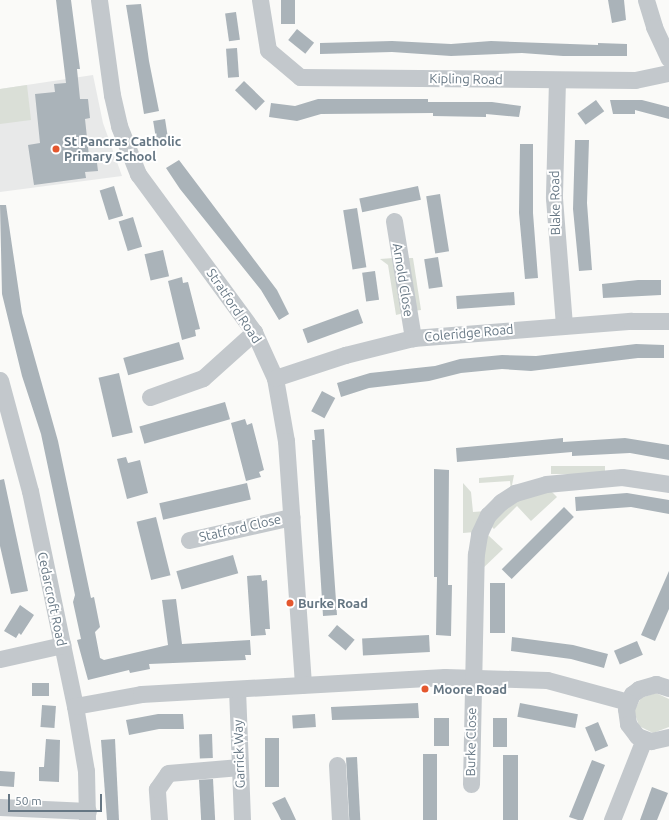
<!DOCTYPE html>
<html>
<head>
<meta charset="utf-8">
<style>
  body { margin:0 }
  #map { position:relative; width:669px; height:820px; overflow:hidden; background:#fafaf8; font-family:Ubuntu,sans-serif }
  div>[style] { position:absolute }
  .built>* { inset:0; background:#e8e9e9 }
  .green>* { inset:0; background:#dadfd7; transform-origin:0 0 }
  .building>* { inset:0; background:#aab3b9; transform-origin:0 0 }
  .minor>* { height:17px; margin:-8.5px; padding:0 8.5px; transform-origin:8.5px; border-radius:8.5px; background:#c3c8cc }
  .dots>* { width:11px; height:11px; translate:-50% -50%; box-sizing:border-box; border:2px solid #fff; border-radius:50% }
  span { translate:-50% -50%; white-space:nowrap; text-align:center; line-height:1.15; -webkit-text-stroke:4px #fff; paint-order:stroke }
  .street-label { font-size:13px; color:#657683 }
  .poi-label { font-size:13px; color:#657683; font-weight:700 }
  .left { translate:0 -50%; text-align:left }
  .scale { position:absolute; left:8px; top:794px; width:94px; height:18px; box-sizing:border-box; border:2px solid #657683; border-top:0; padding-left:5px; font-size:12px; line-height:14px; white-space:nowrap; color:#657683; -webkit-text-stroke:3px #fff; paint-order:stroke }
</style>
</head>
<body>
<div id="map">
  <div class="built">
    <div style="clip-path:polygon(93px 75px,103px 123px,122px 176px,0 192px,0 89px)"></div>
  </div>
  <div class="green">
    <div style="clip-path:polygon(27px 85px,31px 120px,0 124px,0 89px)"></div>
    <div style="clip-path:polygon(393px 258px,404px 313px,396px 315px,388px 265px,380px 259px)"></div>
    <div style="clip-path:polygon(407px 258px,413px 258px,421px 310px,413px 311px)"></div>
    <div style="left:605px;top:466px;width:8px;height:54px;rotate:90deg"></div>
    <div style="clip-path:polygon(514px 475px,511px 490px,510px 481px,479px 483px,479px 478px)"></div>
    <div style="clip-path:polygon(463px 483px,471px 492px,473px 512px,486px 511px,475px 532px,463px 533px)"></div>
    <div style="clip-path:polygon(549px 489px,557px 497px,531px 521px,517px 506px,494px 529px,489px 524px,503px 506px)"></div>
    <div style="clip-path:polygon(484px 534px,488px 535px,503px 549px,479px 572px)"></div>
    <div style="clip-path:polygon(656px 693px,669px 699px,669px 727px,653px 733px,639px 726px,634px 711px,641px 698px)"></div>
  </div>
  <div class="building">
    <div style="clip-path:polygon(56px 0,71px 0,80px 69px,77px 69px,80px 99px,88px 99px,90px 118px,85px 119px,89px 156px,96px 155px,98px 171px,85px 172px,86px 178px,34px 185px,28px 145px,40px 143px,35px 94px,55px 92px,54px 84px,66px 83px)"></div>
    <div style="left:281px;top:0;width:14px;height:24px"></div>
    <div style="clip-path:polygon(608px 0,624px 0,626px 20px,612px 23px)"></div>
    <div style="clip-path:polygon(141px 4px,149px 61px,159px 111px,144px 114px,126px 5px)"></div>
    <div style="left:236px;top:12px;width:28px;height:11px;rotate:82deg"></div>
    <div style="left:297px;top:29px;width:22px;height:14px;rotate:39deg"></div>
    <div style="clip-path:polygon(392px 41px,451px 44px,491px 41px,598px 45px,598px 43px,627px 44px,627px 56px,563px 56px,522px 53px,451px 56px,392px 52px,320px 54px,320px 43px)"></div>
    <div style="left:237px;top:48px;width:29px;height:11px;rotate:86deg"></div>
    <div style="left:244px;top:81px;width:29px;height:13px;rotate:44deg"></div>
    <div style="clip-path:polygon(318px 99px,428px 99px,428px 102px,492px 102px,521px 106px,519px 117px,486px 114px,486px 117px,433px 116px,433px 113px,321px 114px,297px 121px,269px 117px,271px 103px,295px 106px)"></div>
    <div style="left:596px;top:100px;width:14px;height:23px;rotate:54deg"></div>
    <div style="clip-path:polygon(610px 100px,642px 100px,669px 107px,669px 119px,635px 110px,635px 114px,613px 114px)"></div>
    <div style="left:165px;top:119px;width:25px;height:12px;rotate:81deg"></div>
    <div style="clip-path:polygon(575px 140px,589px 140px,587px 203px,592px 270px,579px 271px,573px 209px)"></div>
    <div style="clip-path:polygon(520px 144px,533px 144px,533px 213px,538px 278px,525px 279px,519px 213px)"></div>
    <div style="clip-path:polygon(179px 160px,277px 290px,289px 314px,279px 320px,261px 290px,180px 189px,166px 168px)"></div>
    <div style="left:114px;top:186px;width:31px;height:15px;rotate:73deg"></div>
    <div style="left:418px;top:186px;width:14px;height:60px;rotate:78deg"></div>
    <div style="left:440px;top:194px;width:58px;height:14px;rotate:81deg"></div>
    <div style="clip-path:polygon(0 205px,6px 205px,22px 313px,58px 441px,91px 598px,94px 597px,100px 627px,95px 632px,100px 658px,104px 660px,168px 645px,162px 600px,176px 599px,182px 644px,250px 640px,251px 655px,245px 655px,246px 660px,149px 664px,150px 669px,130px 673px,129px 670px,88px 680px,77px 640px,81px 639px,73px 602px,75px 595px,41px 434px,22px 376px,2px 294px)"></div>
    <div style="left:357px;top:208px;width:60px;height:14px;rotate:81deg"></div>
    <div style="left:133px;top:217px;width:31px;height:15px;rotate:73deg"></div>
    <div style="left:163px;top:250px;width:27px;height:19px;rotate:77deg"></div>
    <div style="left:438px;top:257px;width:30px;height:14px;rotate:81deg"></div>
    <div style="left:375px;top:271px;width:29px;height:13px;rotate:82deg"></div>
    <div style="clip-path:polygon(182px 277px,183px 283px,188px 282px,200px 329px,195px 330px,196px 336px,182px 340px,168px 281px)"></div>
    <div style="clip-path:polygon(638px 280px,661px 280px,661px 295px,603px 298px,602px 284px)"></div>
    <div style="left:514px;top:292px;width:13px;height:58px;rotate:86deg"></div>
    <div style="left:358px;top:309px;width:15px;height:59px;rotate:70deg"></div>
    <div style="left:179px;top:342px;width:18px;height:58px;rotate:74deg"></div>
    <div style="clip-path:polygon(636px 344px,664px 345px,664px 358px,638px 358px,531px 371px,502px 369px,461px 373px,429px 381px,369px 388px,341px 397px,337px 383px,370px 373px,435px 366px,460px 359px,502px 355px,536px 356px)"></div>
    <div style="left:119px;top:373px;width:61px;height:21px;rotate:77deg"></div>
    <div style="left:322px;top:391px;width:15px;height:23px;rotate:28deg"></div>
    <div style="left:225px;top:402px;width:18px;height:89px;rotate:74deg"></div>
    <div style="clip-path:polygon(245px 419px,247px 425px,252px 423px,264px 470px,259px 472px,261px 477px,246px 481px,231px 423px)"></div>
    <div style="clip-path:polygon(324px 429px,337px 615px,323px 616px,312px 440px,315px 440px,314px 430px)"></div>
    <div style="clip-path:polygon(563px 438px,563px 442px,625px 438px,669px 445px,669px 460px,630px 453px,572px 456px,572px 452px,457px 462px,456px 448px)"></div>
    <div style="clip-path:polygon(126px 457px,128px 463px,140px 460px,148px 493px,127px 499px,117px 459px)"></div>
    <div style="clip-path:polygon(434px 469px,449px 470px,448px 585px,452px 585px,451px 636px,436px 635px,437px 577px,434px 577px)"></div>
    <div style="clip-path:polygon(4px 479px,28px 591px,11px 594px,0 546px,0 480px)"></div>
    <div style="left:247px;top:483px;width:17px;height:90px;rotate:77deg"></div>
    <div style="clip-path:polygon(627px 493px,669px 500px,669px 514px,631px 507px,576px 511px,575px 497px)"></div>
    <div style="left:564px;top:507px;width:14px;height:88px;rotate:45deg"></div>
    <div style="left:156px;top:517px;width:60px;height:20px;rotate:76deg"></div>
    <div style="left:233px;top:555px;width:19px;height:59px;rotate:74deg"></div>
    <div style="clip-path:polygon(669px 571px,669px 609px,655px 641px,641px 635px)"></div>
    <div style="clip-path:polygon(261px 575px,262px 581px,267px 580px,270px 629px,265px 629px,266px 635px,251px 636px,247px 576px)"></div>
    <div style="left:490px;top:583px;width:15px;height:50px"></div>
    <div style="clip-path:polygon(20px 605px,34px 615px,21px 635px,19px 633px,16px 638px,4px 631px)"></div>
    <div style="left:337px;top:625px;width:23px;height:14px;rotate:40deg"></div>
    <div style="left:429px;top:635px;width:17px;height:67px;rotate:87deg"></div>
    <div style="clip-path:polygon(512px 637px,573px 645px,608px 654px,604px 668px,571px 659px,511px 651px)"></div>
    <div style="left:637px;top:641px;width:15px;height:25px;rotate:67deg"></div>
    <div style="left:32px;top:683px;width:17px;height:13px"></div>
    <div style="clip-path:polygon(418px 703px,419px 718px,332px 720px,331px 707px)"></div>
    <div style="left:520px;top:703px;width:59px;height:14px;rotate:11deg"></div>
    <div style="left:42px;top:705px;width:14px;height:22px;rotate:4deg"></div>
    <div style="clip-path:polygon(158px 714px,183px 714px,184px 729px,159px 729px,129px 735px,126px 720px)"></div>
    <div style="left:315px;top:714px;width:13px;height:23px;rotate:86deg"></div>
    <div style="left:434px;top:718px;width:15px;height:28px"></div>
    <div style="left:493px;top:718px;width:14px;height:29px"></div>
    <div style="left:598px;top:722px;width:26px;height:14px;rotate:67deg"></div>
    <div style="left:212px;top:734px;width:24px;height:13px;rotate:88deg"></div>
    <div style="left:265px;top:738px;width:14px;height:49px"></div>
    <div style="clip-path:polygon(46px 739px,60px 740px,59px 782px,39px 781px,39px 767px,44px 767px)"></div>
    <div style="clip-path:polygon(115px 739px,119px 820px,107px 820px,101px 740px)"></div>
    <div style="left:423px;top:754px;width:14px;height:66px"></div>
    <div style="left:503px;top:755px;width:15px;height:65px"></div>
    <div style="left:357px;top:757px;width:63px;height:11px;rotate:87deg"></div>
    <div style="clip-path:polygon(592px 760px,605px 765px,583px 820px,578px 820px,569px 817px)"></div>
    <div style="left:0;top:771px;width:15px;height:15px;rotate:4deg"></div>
    <div style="left:213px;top:779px;width:41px;height:14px;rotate:87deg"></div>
    <div style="clip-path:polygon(652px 787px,668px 793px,657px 820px,640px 820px)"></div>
    <div style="clip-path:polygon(285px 797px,290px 807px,296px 820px,281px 820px,278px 814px,272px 803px)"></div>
  </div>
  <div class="minor">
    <div style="left:99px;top:0;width:96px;rotate:82.2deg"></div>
    <div style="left:112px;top:95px;width:32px;rotate:77deg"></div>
    <div style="left:119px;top:126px;width:52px;rotate:68.4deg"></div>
    <div style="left:138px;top:174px;width:196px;rotate:53.7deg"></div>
    <div style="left:254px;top:332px;width:51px;rotate:65.5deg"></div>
    <div style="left:275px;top:378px;width:64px;rotate:80.1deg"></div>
    <div style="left:286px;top:441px;width:244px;rotate:86deg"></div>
    <div style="left:260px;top:0;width:51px;rotate:80.9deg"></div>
    <div style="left:268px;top:50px;width:42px;rotate:40.2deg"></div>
    <div style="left:300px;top:77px;width:335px;rotate:0.5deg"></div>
    <div style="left:635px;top:80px;width:35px;rotate:-12deg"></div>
    <div style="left:646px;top:0;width:28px;rotate:73deg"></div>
    <div style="left:654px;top:27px;width:35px;rotate:65deg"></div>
    <div style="left:557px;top:80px;width:118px;rotate:91.5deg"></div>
    <div style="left:554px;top:198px;width:128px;rotate:85.5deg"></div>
    <div style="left:394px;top:221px;width:119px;rotate:80.8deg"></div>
    <div style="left:275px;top:378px;width:74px;rotate:-18.2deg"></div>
    <div style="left:345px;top:355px;width:70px;rotate:-14deg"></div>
    <div style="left:413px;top:338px;width:219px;rotate:-4.5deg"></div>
    <div style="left:631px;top:321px;width:38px"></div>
    <div style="left:0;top:380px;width:115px;rotate:74.9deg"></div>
    <div style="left:30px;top:491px;width:220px;rotate:78.2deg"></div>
    <div style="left:75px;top:706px;width:66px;rotate:80.4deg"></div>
    <div style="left:86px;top:771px;width:49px;rotate:88.8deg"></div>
    <div style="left:150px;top:397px;width:56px;rotate:-19.7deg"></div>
    <div style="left:203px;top:378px;width:69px;rotate:-42deg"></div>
    <div style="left:189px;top:540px;width:105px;rotate:-12.7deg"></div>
    <div style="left:0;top:659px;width:64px;rotate:-12.7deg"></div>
    <div style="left:669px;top:688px;width:14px;rotate:-163deg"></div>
    <div style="left:656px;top:684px;width:18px;rotate:164deg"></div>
    <div style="left:639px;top:689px;width:9px;rotate:144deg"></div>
    <div style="left:632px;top:694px;width:16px;rotate:112deg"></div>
    <div style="left:626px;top:709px;width:15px;rotate:82deg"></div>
    <div style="left:628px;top:724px;width:15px;rotate:53deg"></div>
    <div style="left:637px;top:736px;width:15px;rotate:20deg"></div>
    <div style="left:651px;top:741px;width:18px;rotate:-13deg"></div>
    <div style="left:237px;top:689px;width:131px;rotate:87.8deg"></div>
    <div style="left:75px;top:706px;width:67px;rotate:-10.3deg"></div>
    <div style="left:141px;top:694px;width:304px;rotate:-3.2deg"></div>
    <div style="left:445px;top:677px;width:102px;rotate:1.7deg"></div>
    <div style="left:547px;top:680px;width:84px;rotate:15.2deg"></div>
    <div style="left:337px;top:765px;width:55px;rotate:86.9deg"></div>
    <div style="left:471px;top:784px;width:230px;rotate:-88.8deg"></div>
    <div style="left:476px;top:554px;width:20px;rotate:-81deg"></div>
    <div style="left:479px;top:534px;width:21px;rotate:-65deg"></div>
    <div style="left:488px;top:515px;width:18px;rotate:-45deg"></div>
    <div style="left:501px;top:502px;width:17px;rotate:-33deg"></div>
    <div style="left:515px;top:493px;width:32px;rotate:-16deg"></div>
    <div style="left:546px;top:484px;width:76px;rotate:-5.3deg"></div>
    <div style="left:622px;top:477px;width:48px;rotate:8.5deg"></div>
    <div style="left:0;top:807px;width:88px;rotate:2.6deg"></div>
    <div style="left:159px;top:820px;width:31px;rotate:-94deg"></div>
    <div style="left:157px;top:789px;width:19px;rotate:-55deg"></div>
    <div style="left:168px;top:773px;width:72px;rotate:-4.8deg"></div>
    <div style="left:612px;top:820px;width:87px;rotate:-68.4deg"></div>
  </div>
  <div class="dots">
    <div style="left:56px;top:149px;background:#e4572e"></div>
    <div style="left:290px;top:603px;background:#e4572e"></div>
    <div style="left:425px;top:689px;background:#e4572e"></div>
  </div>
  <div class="street-label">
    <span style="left:466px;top:79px;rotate:1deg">Kipling Road</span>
    <span style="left:555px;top:203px;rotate:-91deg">Blake Road</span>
    <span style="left:403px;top:280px;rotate:81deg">Arnold Close</span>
    <span style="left:234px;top:306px;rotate:56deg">Stratford Road</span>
    <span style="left:469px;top:333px;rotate:-5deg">Coleridge Road</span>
    <span style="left:240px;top:528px;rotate:-13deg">Statford Close</span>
    <span style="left:52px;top:599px;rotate:78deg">Cedarcroft Road</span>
    <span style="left:471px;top:742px;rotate:-89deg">Burke Close</span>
    <span style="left:239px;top:754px;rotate:-92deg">Garrick Way</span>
  </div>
  <div class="poi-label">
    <span class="left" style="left:64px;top:149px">St Pancras Catholic<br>Primary School</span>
    <span class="left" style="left:298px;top:603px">Burke Road</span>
    <span class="left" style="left:433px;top:689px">Moore Road</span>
  </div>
  <div class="scale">50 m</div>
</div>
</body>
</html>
